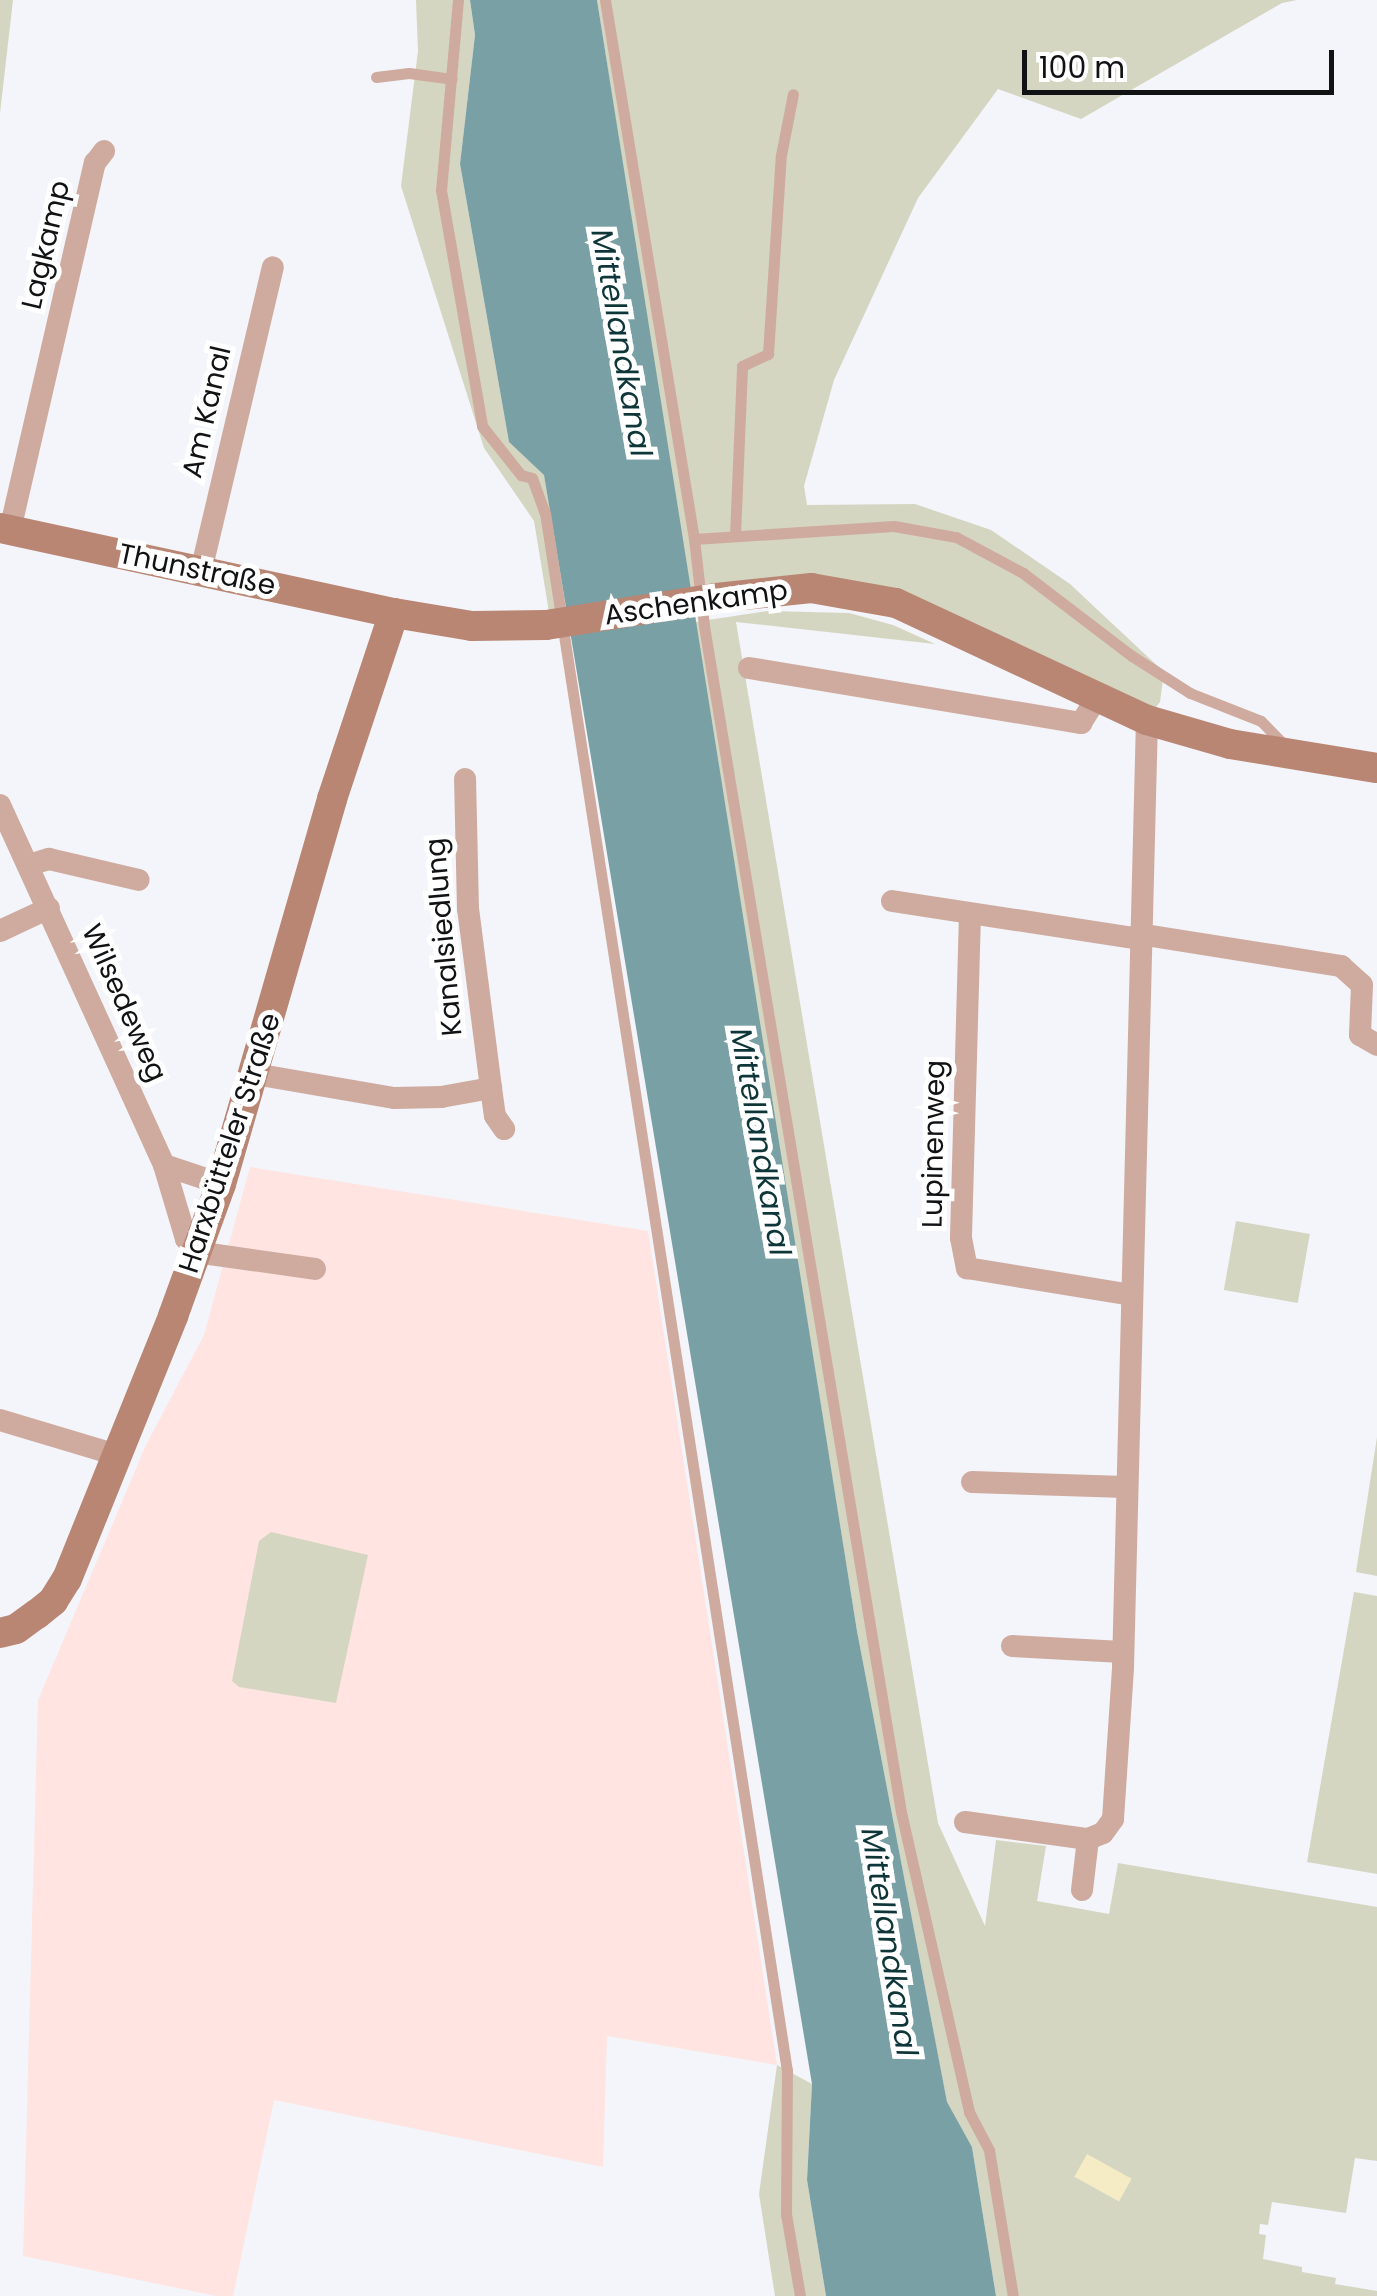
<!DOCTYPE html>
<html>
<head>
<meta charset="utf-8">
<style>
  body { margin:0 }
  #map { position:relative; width:1377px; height:2296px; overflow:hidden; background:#f3f5fa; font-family:Poppins,sans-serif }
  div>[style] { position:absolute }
  .industrial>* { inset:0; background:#ffe4e1 }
  .green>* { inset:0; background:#d4d6c1; transform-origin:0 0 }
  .sand>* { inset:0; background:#f5ecc6; transform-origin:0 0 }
  .water>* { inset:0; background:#79a0a4 }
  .lane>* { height:11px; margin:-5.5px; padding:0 5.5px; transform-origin:5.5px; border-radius:5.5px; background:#cfab9f }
  .street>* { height:22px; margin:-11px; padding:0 11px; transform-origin:11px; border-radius:11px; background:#cfab9f }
  .secondary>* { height:30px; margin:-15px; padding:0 15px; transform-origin:15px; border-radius:15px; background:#ba8674 }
  .secondary-bridge>* { height:30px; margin:-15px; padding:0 15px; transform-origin:15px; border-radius:15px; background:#ba8674 }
  span { translate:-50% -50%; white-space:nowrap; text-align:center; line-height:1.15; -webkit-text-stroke:10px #fff; paint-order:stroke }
  .street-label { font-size:28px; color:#111214 }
  .water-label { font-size:30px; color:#0e3639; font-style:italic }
  .scale { position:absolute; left:1022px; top:50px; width:312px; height:45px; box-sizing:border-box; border:5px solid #111214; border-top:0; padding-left:12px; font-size:30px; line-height:35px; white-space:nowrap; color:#111214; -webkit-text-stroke:8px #fff; paint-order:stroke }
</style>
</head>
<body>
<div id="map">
  <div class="industrial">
    <div style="clip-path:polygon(250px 1167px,648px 1231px,777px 2065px,607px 2036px,603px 2167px,274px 2100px,233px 2296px,216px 2296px,23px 2256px,38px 1700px,146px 1445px,204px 1335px)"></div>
  </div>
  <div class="green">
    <div style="clip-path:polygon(0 0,13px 0,0 113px)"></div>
    <div style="clip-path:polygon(416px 0,470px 0,475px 35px,460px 164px,509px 442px,544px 474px,567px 610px,549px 612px,534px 521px,484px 448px,401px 186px,418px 51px)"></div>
    <div style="clip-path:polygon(597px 0,1297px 0,1282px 3px,1081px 119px,998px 89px,918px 198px,834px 380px,804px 486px,807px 505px,915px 504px,991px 530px,1070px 584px,1164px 672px,1160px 702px,1152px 712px,937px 608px,690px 593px)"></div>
    <div style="clip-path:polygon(768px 611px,849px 613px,893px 625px,935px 644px,736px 622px,938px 1823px,985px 1926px,996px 1840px,1046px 1846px,1037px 1901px,1109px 1914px,1118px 1863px,1377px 1907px,1377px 2161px,1355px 2158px,1346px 2213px,1272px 2202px,1268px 2225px,1260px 2224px,1259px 2234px,1266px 2235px,1263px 2259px,1302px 2267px,1302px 2272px,1336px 2278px,1335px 2284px,1377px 2291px,1377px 2296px,996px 2296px,972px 2147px,947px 2103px,857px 1631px,695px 622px)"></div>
    <div style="left:1236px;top:1221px;width:75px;height:70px;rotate:10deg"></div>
    <div style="clip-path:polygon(1377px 1437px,1377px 1576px,1356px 1572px)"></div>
    <div style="clip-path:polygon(271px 1532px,368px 1555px,336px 1703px,239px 1687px,232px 1681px,259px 1541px)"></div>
    <div style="clip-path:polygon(1354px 1592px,1377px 1596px,1377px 1874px,1307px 1862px)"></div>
    <div style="clip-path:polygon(777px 2065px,812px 2084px,807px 2180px,826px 2296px,775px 2296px,759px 2194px)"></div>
  </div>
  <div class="sand">
    <div style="left:1087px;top:2154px;width:51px;height:26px;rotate:29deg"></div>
  </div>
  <div class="water">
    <div style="clip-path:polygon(470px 0,597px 0,857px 1631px,947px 2102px,972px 2147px,996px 2296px,826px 2296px,807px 2180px,812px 2084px,544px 475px,509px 442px,460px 164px,475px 35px)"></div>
  </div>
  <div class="lane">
    <div style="left:458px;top:0;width:191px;rotate:95.1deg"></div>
    <div style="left:441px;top:190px;width:240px;rotate:80.1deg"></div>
    <div style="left:482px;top:426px;width:63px;rotate:51.5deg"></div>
    <div style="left:521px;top:475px;width:11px;rotate:15deg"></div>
    <div style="left:532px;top:478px;width:37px;rotate:70deg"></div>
    <div style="left:545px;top:513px;width:1576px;rotate:81.17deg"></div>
    <div style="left:787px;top:2070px;width:144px;rotate:90.4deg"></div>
    <div style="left:786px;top:2214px;width:83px;rotate:80.3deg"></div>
    <div style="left:605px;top:0;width:546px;rotate:80.62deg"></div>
    <div style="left:694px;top:539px;width:88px;rotate:83.4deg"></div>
    <div style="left:704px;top:626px;width:1202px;rotate:80.57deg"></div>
    <div style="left:901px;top:1812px;width:308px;rotate:77.2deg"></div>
    <div style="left:969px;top:2112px;width:43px;rotate:62.2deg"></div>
    <div style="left:989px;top:2150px;width:148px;rotate:80.7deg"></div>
    <div style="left:376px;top:77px;width:33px;rotate:-7deg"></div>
    <div style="left:409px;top:73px;width:43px;rotate:7.9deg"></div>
    <div style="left:735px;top:535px;width:169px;rotate:-87.6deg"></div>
    <div style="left:742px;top:366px;width:29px;rotate:-25deg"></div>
    <div style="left:768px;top:354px;width:199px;rotate:-86.3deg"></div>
    <div style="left:781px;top:155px;width:62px;rotate:-78.9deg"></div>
    <div style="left:694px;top:539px;width:200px;rotate:-3.7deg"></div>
    <div style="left:894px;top:526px;width:63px;rotate:10.1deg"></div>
    <div style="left:956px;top:537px;width:76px;rotate:28.2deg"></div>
    <div style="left:1023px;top:573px;width:137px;rotate:37.3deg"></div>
    <div style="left:1132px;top:656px;width:69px;rotate:32.5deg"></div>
    <div style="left:1190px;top:693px;width:76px;rotate:21.5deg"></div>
    <div style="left:1261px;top:721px;width:36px;rotate:46deg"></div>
  </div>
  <div class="street">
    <div style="left:10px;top:530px;width:377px;rotate:-77deg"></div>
    <div style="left:95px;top:163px;width:15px;rotate:-53deg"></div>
    <div style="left:201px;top:571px;width:312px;rotate:-76.7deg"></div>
    <div style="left:749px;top:668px;width:337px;rotate:9.4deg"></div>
    <div style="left:1081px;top:723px;width:28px;rotate:-58deg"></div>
    <div style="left:0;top:805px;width:396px;rotate:65.5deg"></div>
    <div style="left:164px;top:1165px;width:77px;rotate:73.4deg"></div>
    <div style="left:186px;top:1239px;width:15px;rotate:48deg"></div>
    <div style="left:196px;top:1250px;width:15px;rotate:16deg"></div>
    <div style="left:210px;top:1254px;width:106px;rotate:8.1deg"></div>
    <div style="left:29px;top:865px;width:21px;rotate:-17deg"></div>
    <div style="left:49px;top:859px;width:92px;rotate:13.1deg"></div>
    <div style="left:892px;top:901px;width:250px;rotate:8.7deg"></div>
    <div style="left:970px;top:914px;width:324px;rotate:91.6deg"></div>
    <div style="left:961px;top:1238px;width:31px;rotate:79deg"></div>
    <div style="left:967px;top:1268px;width:167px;rotate:9.3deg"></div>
    <div style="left:0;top:931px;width:54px;rotate:-25.1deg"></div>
    <div style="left:1139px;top:934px;width:205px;rotate:9deg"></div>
    <div style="left:1341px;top:966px;width:28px;rotate:42deg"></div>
    <div style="left:1362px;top:985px;width:50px;rotate:92.3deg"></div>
    <div style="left:1360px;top:1035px;width:20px;rotate:30deg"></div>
    <div style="left:255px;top:1074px;width:141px;rotate:9.8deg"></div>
    <div style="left:394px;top:1098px;width:47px;rotate:-1.2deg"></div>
    <div style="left:441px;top:1097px;width:51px;rotate:-10.2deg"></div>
    <div style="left:491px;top:1088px;width:180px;rotate:-97.3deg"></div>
    <div style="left:468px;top:909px;width:130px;rotate:-91.3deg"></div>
    <div style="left:491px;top:1088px;width:28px;rotate:82deg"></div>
    <div style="left:495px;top:1116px;width:16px;rotate:55deg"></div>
    <div style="left:164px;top:1165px;width:60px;rotate:18.4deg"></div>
    <div style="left:0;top:1420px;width:122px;rotate:16.7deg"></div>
    <div style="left:972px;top:1482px;width:153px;rotate:1.9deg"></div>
    <div style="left:1012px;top:1646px;width:110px;rotate:3.1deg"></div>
    <div style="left:965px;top:1822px;width:124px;rotate:7.9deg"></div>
    <div style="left:1088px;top:1839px;width:16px;rotate:-22deg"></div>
    <div style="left:1103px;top:1833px;width:17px;rotate:-54deg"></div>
    <div style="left:1113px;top:1819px;width:152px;rotate:-86.2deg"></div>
    <div style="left:1123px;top:1667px;width:947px;rotate:-88.55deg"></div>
    <div style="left:1082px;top:1890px;width:51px;rotate:-83.3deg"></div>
  </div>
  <div class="secondary">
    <div style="left:0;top:528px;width:403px;rotate:12.2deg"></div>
    <div style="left:394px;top:613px;width:79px;rotate:9.5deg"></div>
    <div style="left:472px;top:626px;width:74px;rotate:-0.8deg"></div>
    <div style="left:716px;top:598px;width:96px;rotate:-6deg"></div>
    <div style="left:811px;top:588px;width:86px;rotate:10deg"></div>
    <div style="left:896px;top:603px;width:277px;rotate:25deg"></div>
    <div style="left:1147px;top:720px;width:86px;rotate:16.1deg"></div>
    <div style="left:1230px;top:744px;width:149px;rotate:9.3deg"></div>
    <div style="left:0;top:1633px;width:16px;rotate:-14deg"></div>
    <div style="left:16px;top:1629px;width:26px;rotate:-36deg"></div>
    <div style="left:37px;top:1614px;width:21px;rotate:-39deg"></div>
    <div style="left:53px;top:1601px;width:26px;rotate:-58deg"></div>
    <div style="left:67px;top:1579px;width:284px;rotate:-68deg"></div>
    <div style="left:173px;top:1316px;width:140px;rotate:-70deg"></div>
    <div style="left:221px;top:1184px;width:401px;rotate:-73.9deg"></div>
    <div style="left:332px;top:799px;width:196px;rotate:-71.6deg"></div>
  </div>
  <div class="secondary-bridge">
    <div style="left:546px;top:625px;width:172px;rotate:-9deg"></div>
  </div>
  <div class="street-label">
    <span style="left:46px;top:245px;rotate:-77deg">Lagkamp</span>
    <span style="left:207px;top:412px;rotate:-77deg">Am Kanal</span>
    <span style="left:197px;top:570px;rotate:12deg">Thunstraße</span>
    <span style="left:696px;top:603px;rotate:-8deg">Aschenkamp</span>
    <span style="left:444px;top:937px;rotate:-95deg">Kanalsiedlung</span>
    <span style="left:124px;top:1003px;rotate:66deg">Wilsedeweg</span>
    <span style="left:230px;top:1143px;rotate:-72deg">Harxbütteler Straße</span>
    <span style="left:934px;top:1144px;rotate:-89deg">Lupinenweg</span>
  </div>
  <div class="water-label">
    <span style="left:621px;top:343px;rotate:80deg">Mittellandkanal</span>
    <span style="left:760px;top:1142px;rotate:80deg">Mittellandkanal</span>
    <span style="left:889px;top:1942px;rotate:81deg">Mittellandkanal</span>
  </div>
  <div class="scale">100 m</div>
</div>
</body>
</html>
